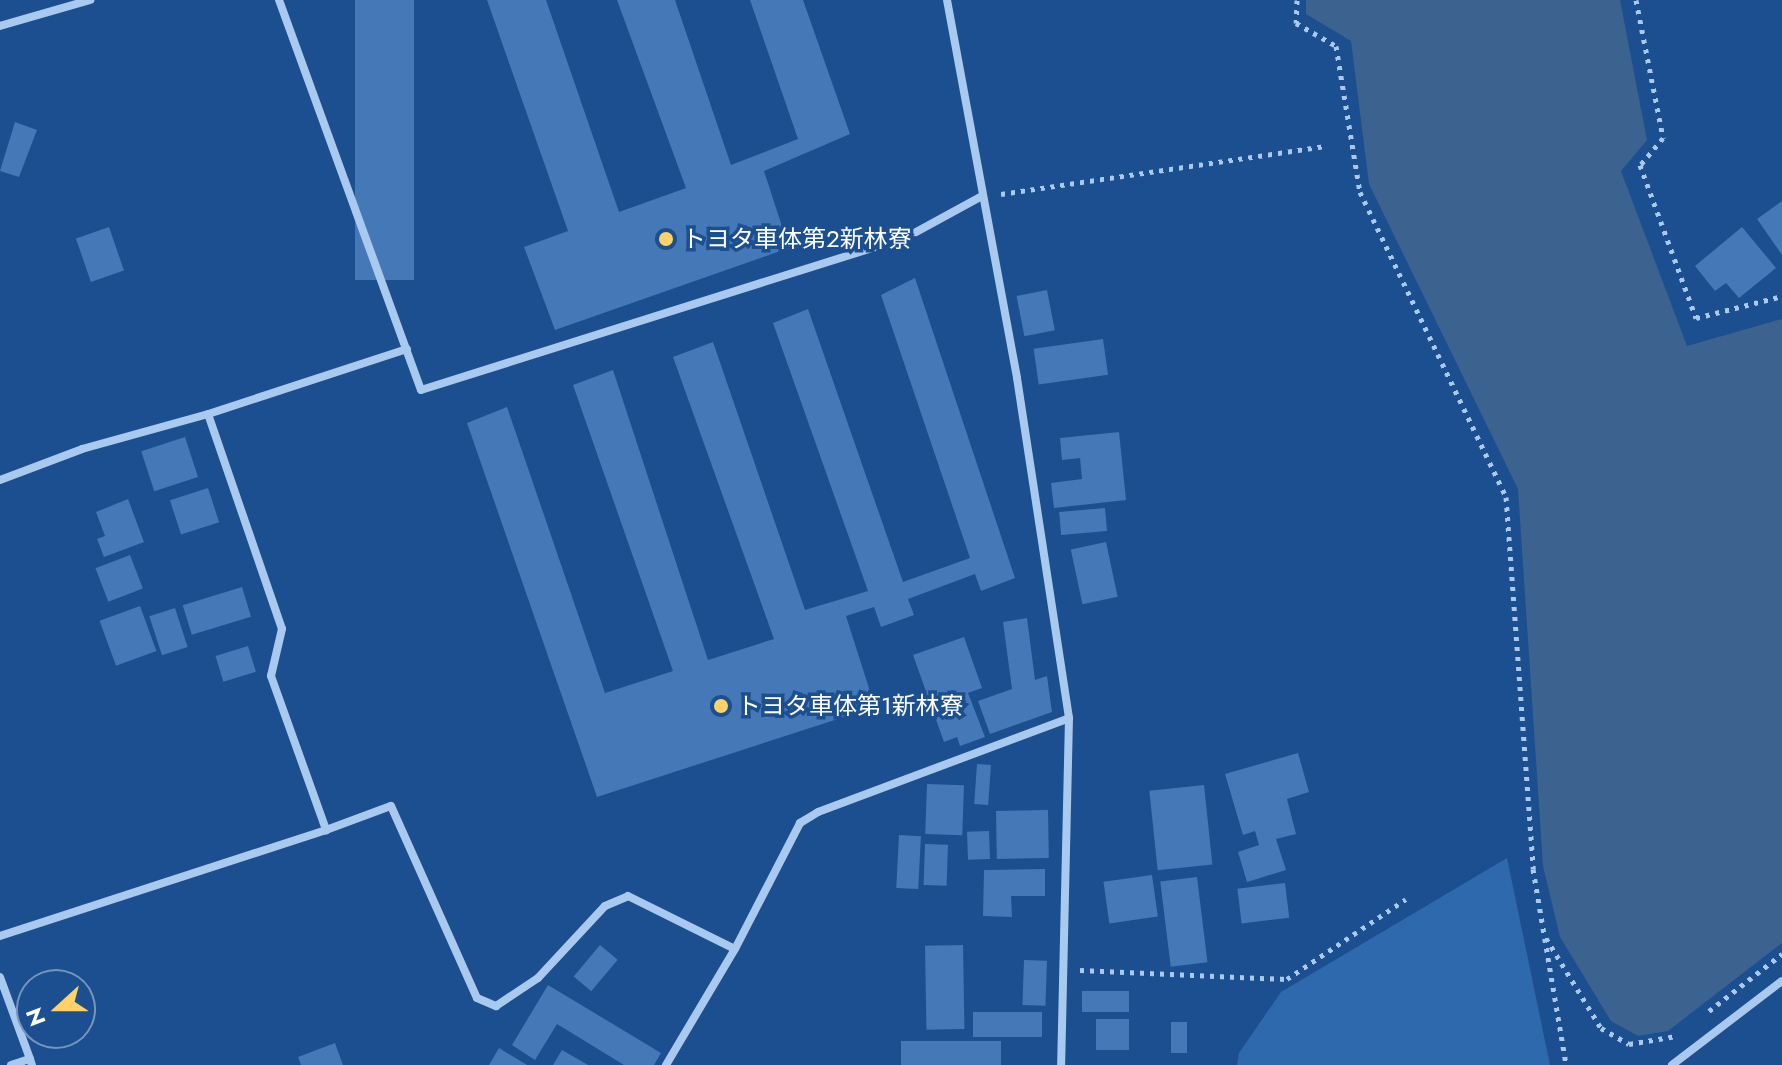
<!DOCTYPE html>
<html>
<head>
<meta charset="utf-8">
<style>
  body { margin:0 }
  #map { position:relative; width:1782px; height:1065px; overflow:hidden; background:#1b4f8f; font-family:Jost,"Noto Sans JP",sans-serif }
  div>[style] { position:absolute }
  .green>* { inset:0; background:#2e69ad }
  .water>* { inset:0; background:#3c6290 }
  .building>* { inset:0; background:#4478b7; transform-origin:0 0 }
  .path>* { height:5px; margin-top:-2.5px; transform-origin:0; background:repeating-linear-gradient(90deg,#a9c9ee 0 4px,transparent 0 10px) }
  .minor>* { height:8px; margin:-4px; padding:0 4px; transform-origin:4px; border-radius:4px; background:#a9c9ee }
  .dots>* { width:22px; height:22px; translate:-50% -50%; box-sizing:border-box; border:4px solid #1b4f8f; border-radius:50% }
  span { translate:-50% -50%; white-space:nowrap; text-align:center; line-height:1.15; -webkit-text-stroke:7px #1b4f8f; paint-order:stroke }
  .poi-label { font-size:24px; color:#fff }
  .left { translate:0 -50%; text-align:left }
  .north { position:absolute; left:16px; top:969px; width:80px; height:80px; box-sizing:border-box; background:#1b4f8f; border:2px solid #7695bc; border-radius:50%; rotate:249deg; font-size:22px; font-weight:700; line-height:32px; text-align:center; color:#fff }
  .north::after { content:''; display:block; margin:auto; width:28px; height:36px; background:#ffd166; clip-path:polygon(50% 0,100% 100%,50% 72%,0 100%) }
</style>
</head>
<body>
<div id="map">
  <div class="green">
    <div style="clip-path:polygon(1507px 858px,1550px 1065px,1237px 1065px,1239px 1053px,1281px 992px)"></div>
  </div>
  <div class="water">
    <div style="clip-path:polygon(1306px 0,1620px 0,1647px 140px,1621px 171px,1687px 346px,1782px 319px,1782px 943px,1668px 1031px,1638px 1036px,1611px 1021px,1560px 937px,1543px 866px,1518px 489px,1369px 184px,1351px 41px,1306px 14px)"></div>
  </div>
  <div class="building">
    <div style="left:355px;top:0;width:59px;height:280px"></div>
    <div style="clip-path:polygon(487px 0,546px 0,619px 212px,686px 188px,617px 0,675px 0,731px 165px,798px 139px,750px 0,803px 0,850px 134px,764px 171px,789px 248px,555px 330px,524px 247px,568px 231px)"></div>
    <div style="clip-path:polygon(15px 122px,37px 130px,19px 177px,0 171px)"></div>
    <div style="clip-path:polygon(1782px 201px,1782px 255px,1757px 219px)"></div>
    <div style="left:109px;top:227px;width:46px;height:35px;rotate:71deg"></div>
    <div style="clip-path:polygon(1742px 227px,1776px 268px,1739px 298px,1726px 283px,1715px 291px,1695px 266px)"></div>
    <div style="clip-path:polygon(915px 278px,1015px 578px,981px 591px,975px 574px,908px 599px,914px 615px,881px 627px,874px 607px,846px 616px,875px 707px,597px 797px,467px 423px,507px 407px,605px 693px,673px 671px,573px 385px,613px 370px,708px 660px,774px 639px,673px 357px,713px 342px,805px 610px,868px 591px,773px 323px,808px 309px,903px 582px,970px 558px,881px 295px)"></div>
    <div style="left:1047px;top:290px;width:41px;height:31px;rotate:79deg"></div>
    <div style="left:1103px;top:339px;width:36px;height:70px;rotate:82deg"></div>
    <div style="clip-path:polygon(1119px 432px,1126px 500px,1054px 508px,1051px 483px,1082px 479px,1080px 458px,1062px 460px,1060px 438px)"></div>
    <div style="left:185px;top:437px;width:42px;height:46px;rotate:72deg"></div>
    <div style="left:208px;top:488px;width:36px;height:40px;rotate:72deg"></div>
    <div style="clip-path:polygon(128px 499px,144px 542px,104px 557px,97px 539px,105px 536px,96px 512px)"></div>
    <div style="left:1105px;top:508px;width:23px;height:46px;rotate:85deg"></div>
    <div style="left:1106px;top:542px;width:56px;height:36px;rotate:78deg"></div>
    <div style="left:130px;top:555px;width:36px;height:37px;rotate:69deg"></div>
    <div style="left:242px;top:587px;width:31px;height:62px;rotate:73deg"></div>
    <div style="left:140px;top:606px;width:48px;height:43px;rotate:70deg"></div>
    <div style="left:175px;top:608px;width:41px;height:27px;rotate:72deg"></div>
    <div style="clip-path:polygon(1027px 618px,1035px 680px,1047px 676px,1052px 712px,990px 734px,978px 701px,1012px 689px,1003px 622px)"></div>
    <div style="clip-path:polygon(964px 637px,982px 688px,968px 693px,985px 737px,960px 746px,957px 737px,944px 742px,913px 655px)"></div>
    <div style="left:248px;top:646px;width:27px;height:34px;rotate:73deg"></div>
    <div style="clip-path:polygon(1298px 753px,1309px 792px,1287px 799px,1296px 834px,1276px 839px,1286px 870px,1247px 882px,1238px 852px,1259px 845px,1255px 831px,1243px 835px,1225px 774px)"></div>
    <div style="left:977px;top:764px;width:14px;height:40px;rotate:4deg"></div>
    <div style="left:927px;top:784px;width:37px;height:50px;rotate:2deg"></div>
    <div style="left:1204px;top:785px;width:80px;height:55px;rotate:84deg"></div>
    <div style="left:1048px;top:810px;width:48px;height:52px;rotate:89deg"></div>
    <div style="left:989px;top:831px;width:28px;height:22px;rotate:88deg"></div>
    <div style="left:899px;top:835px;width:22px;height:53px;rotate:3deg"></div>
    <div style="left:925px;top:844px;width:23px;height:41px;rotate:2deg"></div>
    <div style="clip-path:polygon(1045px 869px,1045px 896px,1011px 896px,1012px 917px,983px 916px,984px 870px)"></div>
    <div style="left:1152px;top:875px;width:42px;height:49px;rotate:82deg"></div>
    <div style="left:1197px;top:877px;width:86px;height:37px;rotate:83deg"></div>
    <div style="left:1285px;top:883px;width:35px;height:48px;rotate:83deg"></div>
    <div style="left:600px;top:945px;width:23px;height:41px;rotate:40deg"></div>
    <div style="left:963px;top:945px;width:84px;height:38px;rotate:89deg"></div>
    <div style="left:1024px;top:960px;width:23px;height:45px;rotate:2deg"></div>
    <div style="clip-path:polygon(548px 985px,661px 1053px,654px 1065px,624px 1065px,557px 1024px,535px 1060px,512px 1045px)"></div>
    <div style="left:1129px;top:991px;width:21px;height:47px;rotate:90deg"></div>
    <div style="left:973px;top:1012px;width:69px;height:25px"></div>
    <div style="left:1096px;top:1019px;width:33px;height:31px"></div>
    <div style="left:1171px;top:1022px;width:16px;height:31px"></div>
    <div style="left:1001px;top:1041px;width:24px;height:100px;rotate:90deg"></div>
    <div style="clip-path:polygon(335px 1043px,343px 1065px,301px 1065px,298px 1057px)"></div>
    <div style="clip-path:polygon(499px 1048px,527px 1065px,489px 1065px)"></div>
    <div style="clip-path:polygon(562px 1050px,588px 1065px,553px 1065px)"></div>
  </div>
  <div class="path">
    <div style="left:1297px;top:0;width:23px;rotate:92deg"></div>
    <div style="left:1296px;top:23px;width:46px;rotate:29.9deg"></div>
    <div style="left:1336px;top:46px;width:148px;rotate:80.7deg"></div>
    <div style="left:1360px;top:192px;width:338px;rotate:64.4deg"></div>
    <div style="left:1506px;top:497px;width:373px;rotate:85.8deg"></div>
    <div style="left:1533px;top:869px;width:199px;rotate:80.4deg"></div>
    <div style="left:1636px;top:0;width:141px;rotate:78.9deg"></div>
    <div style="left:1663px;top:138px;width:35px;rotate:130deg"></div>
    <div style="left:1640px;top:165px;width:163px;rotate:69.9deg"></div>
    <div style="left:1696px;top:318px;width:89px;rotate:-14.3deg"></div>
    <div style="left:1001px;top:194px;width:328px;rotate:-8.4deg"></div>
    <div style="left:1546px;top:938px;width:105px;rotate:58.6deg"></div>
    <div style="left:1601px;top:1028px;width:32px;rotate:30deg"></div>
    <div style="left:1629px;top:1044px;width:48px;rotate:-9.7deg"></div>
    <div style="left:1080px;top:970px;width:207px;rotate:2.5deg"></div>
    <div style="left:1287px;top:979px;width:143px;rotate:-33.9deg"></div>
    <div style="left:1709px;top:1011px;width:93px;rotate:-38deg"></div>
  </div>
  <div class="minor">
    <div style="left:279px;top:0;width:415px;rotate:70deg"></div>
    <div style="left:421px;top:390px;width:510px;rotate:-17.47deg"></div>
    <div style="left:907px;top:237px;width:83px;rotate:-28.7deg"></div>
    <div style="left:947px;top:0;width:384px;rotate:79.5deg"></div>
    <div style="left:1017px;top:378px;width:344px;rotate:81.3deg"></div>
    <div style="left:1069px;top:718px;width:347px;rotate:91.3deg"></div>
    <div style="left:0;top:26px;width:94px;rotate:-16.1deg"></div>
    <div style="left:407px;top:349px;width:209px;rotate:161.9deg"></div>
    <div style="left:208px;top:414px;width:227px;rotate:71deg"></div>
    <div style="left:282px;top:629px;width:48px;rotate:103.2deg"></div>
    <div style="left:271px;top:676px;width:164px;rotate:70.3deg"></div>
    <div style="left:326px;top:830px;width:69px;rotate:-20.3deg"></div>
    <div style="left:391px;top:806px;width:210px;rotate:65.9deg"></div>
    <div style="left:477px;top:998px;width:21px;rotate:23deg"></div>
    <div style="left:496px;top:1006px;width:50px;rotate:-33.7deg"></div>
    <div style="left:538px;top:978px;width:98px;rotate:-47.1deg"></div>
    <div style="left:605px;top:906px;width:25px;rotate:-23deg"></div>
    <div style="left:628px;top:896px;width:119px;rotate:26.4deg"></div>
    <div style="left:0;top:480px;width:88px;rotate:-20.7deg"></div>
    <div style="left:82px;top:449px;width:131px;rotate:-15.5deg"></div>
    <div style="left:0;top:936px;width:343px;rotate:-18deg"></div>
    <div style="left:0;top:977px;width:87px;rotate:69.9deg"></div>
    <div style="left:11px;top:1065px;width:20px;rotate:-18deg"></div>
    <div style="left:30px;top:1059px;width:6px;rotate:72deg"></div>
    <div style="left:666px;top:1065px;width:135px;rotate:-59.3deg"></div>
    <div style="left:735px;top:949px;width:142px;rotate:-62.7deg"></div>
    <div style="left:800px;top:823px;width:21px;rotate:-31deg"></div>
    <div style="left:818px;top:812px;width:268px;rotate:-20.5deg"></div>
    <div style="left:1672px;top:1065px;width:138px;rotate:-37.4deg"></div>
  </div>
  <div class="dots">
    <div style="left:666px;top:239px;background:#ffd166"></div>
    <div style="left:721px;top:706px;background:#ffd166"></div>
  </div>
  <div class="poi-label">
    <span class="left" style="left:682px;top:239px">トヨタ車体第2新林寮</span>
    <span class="left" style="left:737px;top:706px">トヨタ車体第1新林寮</span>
  </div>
  <div class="north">N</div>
</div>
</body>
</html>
